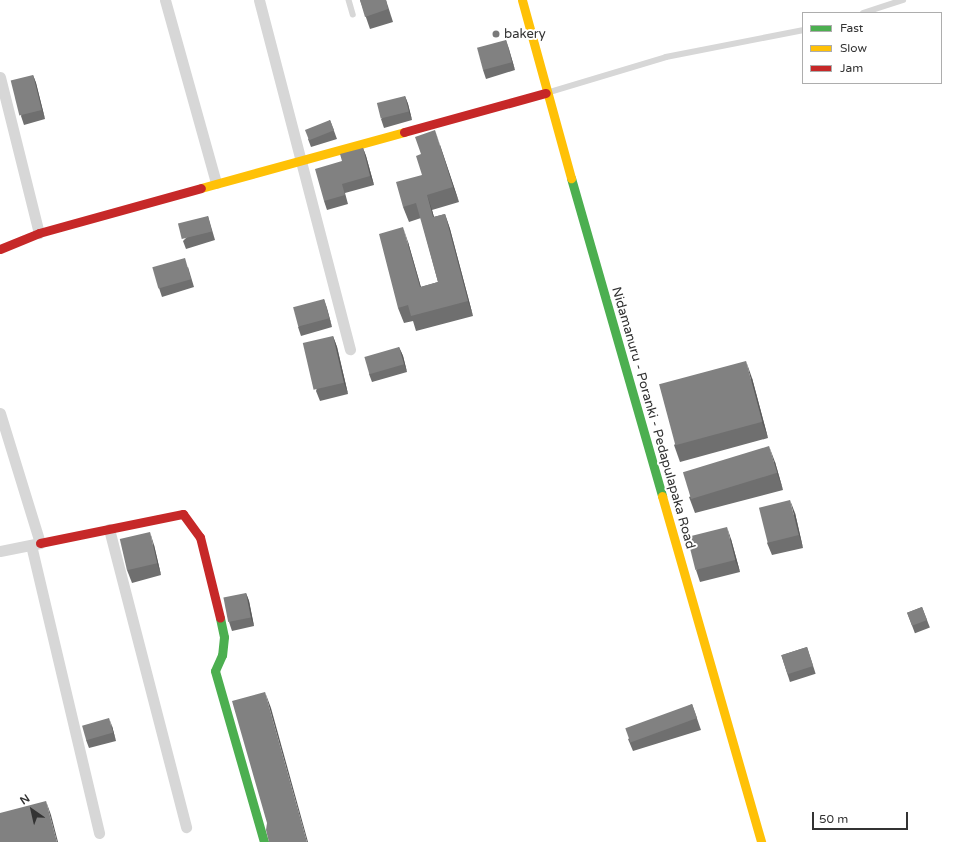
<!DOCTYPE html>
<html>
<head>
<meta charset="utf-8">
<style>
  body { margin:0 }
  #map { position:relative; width:954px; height:842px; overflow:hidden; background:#fff; font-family:"Varela Round",sans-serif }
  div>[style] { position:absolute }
  .lane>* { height:5.5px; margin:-2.75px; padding:0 2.75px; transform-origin:2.75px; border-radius:2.75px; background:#d7d7d7 }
  .street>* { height:11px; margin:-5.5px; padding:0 5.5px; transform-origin:5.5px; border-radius:5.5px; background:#d7d7d7 }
  .fast>* { height:9px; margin:-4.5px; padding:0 4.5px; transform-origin:4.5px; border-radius:4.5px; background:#4caf50 }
  .slow>* { height:9px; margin:-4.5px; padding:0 4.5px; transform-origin:4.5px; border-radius:4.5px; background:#ffc107 }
  .jam>* { height:9px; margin:-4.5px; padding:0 4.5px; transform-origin:4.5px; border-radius:4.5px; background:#c62828 }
  .wall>* { inset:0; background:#6f6f6f; transform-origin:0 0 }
  .shaded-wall>* { inset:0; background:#5a5a5a }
  .building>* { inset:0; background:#818181; transform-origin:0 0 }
  .dots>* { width:11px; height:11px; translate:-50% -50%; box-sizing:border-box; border:2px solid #fff; border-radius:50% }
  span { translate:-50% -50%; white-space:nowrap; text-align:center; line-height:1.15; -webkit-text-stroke:4px #fff; paint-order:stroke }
  .poi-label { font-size:13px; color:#333 }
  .left { translate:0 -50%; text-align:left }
  .street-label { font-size:13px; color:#333 }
  .legend { position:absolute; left:802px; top:12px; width:140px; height:72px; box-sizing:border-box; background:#fff; border:1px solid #adadad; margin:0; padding:5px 7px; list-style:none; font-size:12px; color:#333 }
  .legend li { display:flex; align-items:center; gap:8px; height:20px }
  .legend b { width:20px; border:1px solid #adadad }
  .north { position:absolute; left:12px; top:790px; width:40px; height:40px; -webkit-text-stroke:3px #fff; paint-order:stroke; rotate:326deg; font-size:11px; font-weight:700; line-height:16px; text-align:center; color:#333 }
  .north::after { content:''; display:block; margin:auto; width:14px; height:18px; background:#333; clip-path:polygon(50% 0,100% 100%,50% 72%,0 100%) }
  .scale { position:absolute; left:812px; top:812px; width:96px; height:18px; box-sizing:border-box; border:2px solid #333; border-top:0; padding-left:5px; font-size:12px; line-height:14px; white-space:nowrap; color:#333; -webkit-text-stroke:3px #fff; paint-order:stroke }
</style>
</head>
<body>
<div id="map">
  <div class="lane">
    <div style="left:349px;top:0;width:15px;rotate:74deg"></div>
    <div style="left:863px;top:13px;width:42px;rotate:-18deg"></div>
    <div style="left:547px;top:93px;width:124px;rotate:-16.8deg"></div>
    <div style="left:666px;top:57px;width:140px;rotate:-11.1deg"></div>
  </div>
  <div class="street">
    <div style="left:165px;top:0;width:190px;rotate:74.4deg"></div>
    <div style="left:259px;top:0;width:361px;rotate:75.4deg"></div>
    <div style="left:0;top:77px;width:161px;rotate:76deg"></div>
    <div style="left:0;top:413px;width:136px;rotate:72.9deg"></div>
    <div style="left:40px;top:543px;width:41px;rotate:168.7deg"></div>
    <div style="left:109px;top:529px;width:308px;rotate:75.5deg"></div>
    <div style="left:31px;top:545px;width:296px;rotate:76.7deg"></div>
  </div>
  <div class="fast">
    <div style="left:571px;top:178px;width:331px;rotate:74deg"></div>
    <div style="left:220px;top:618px;width:19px;rotate:78deg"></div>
    <div style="left:224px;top:637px;width:18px;rotate:96deg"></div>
    <div style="left:222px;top:655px;width:17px;rotate:114deg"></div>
    <div style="left:215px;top:671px;width:178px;rotate:74deg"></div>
  </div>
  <div class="slow">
    <div style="left:522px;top:0;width:185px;rotate:74.6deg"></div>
    <div style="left:201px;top:188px;width:211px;rotate:-15.4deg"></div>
    <div style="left:662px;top:496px;width:360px;rotate:74deg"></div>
  </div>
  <div class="jam">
    <div style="left:404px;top:132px;width:147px;rotate:-15.4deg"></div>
    <div style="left:0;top:249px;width:42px;rotate:-22.3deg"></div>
    <div style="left:39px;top:233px;width:168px;rotate:-15.5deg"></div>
    <div style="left:40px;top:543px;width:146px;rotate:-11.5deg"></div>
    <div style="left:183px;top:514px;width:29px;rotate:54deg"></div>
    <div style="left:200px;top:537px;width:83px;rotate:76.1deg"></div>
  </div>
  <div class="wall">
    <div style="clip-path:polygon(360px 0,386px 0,393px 22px,370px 29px)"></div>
    <div style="clip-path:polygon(506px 40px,515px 70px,486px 79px,483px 70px)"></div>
    <div style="clip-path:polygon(33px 75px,36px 83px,45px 119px,24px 125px,21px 116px)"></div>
    <div style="clip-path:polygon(405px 96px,408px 104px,412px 120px,384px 128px,381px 119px)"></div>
    <div style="clip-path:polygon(330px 120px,337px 139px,311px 147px,308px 139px)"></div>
    <div style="clip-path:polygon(440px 145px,459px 202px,432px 210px,434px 217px,445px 214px,450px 229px,473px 316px,416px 331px,413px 321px,404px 323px,398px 308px,408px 242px,421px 287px,438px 282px,421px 218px,409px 222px,403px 207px)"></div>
    <div style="clip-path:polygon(363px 148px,366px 156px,374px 185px,345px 193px,348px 204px,327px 210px,324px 201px,342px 161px)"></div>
    <div style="clip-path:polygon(208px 216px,215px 240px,186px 249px,183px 241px)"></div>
    <div style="clip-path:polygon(188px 267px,194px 287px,162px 297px,159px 288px)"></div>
    <div style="clip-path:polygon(324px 299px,332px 327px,301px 336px,298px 327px)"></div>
    <div style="clip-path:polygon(333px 336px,337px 347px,348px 394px,320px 401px,316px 391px)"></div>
    <div style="clip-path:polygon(399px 347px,403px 356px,407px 372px,372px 382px,369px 374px)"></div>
    <div style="clip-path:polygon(752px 378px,768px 438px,680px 462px,674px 445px)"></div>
    <div style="clip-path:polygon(775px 462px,783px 490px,695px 513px,689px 497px)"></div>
    <div style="clip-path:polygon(795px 513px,803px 548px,772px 555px,767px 543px)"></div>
    <div style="clip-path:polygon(731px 539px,740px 572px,700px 582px,696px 570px)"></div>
    <div style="clip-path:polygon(154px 545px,161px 575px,132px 583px,127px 570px)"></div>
    <div style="clip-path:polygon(246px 593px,249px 601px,254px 626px,232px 631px,229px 622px)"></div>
    <div style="left:922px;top:607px;width:22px;height:16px;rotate:69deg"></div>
    <div style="left:807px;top:647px;width:28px;height:27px;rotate:72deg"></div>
    <div style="clip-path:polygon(692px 704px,701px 730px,633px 751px,628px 739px)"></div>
    <div style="clip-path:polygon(112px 726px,116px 741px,89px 748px,86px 740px)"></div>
  </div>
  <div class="shaded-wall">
    <div style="clip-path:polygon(506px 40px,509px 49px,515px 70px,512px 62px)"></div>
    <div style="clip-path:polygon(33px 75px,36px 83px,45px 119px,42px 110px)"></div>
    <div style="clip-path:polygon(405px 96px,408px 104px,412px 120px,409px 112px)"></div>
    <div style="clip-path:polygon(435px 130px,459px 202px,453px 187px)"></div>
    <div style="clip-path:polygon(363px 148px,366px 156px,374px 185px,370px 176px)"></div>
    <div style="clip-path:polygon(427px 195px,432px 210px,438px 232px,433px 217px)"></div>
    <div style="clip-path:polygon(445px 214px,450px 229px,473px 316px,468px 301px)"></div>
    <div style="clip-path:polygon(403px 227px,408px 242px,425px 302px,420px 287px)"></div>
    <div style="clip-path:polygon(324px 299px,327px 308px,332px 327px,329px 318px)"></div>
    <div style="clip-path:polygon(333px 336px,337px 347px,348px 394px,344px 383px)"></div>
    <div style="clip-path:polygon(399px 347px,403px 356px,407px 372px,404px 364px)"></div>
    <div style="clip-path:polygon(746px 361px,752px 378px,768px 438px,762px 422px)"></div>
    <div style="clip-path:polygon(769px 446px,775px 462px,783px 490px,777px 473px)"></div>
    <div style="clip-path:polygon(790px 500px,795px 513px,803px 548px,799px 535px)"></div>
    <div style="clip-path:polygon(727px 527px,731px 539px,740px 572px,735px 560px)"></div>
    <div style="clip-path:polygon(150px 532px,154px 545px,161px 575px,157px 563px)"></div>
    <div style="clip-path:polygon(246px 593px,249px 601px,254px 626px,251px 618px)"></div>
    <div style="clip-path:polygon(265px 692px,271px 708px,308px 842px,307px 842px)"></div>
    <div style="clip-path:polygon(109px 718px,112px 726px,116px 741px,113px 732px)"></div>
    <div style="clip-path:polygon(46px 801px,51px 815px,58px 842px,57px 842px)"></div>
  </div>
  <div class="building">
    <div style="clip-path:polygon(360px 0,386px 0,388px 9px,365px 17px)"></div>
    <div style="left:506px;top:40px;width:23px;height:30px;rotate:75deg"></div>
    <div style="left:33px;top:75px;width:36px;height:23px;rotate:76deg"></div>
    <div style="left:405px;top:96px;width:16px;height:29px;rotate:76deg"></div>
    <div style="left:330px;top:120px;width:11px;height:27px;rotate:68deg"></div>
    <div style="clip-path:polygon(435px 130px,453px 187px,427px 195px,433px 217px,445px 214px,468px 301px,411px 316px,408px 305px,398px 308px,379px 234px,403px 227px,420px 287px,438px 282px,416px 203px,403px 207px,396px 182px,422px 175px,416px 156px,421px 154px,415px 137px)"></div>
    <div style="clip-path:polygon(363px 148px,370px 176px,342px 184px,345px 195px,324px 201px,315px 169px,342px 161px,340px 154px)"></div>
    <div style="left:208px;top:216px;width:16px;height:31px;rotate:76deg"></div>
    <div style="left:185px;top:258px;width:22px;height:34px;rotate:74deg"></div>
    <div style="left:324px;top:299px;width:20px;height:32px;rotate:75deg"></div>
    <div style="left:333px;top:336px;width:48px;height:31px;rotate:77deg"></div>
    <div style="left:399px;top:347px;width:18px;height:36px;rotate:74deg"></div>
    <div style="left:746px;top:361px;width:63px;height:90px;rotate:75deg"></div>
    <div style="left:769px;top:446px;width:28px;height:90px;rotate:73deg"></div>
    <div style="left:790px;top:500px;width:36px;height:32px;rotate:76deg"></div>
    <div style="left:727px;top:527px;width:34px;height:41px;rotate:76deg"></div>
    <div style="left:150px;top:532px;width:32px;height:31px;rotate:77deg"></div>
    <div style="left:246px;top:593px;width:25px;height:23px;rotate:79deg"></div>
    <div style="left:922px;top:607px;width:14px;height:16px;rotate:69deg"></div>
    <div style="left:807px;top:647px;width:20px;height:27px;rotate:72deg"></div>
    <div style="clip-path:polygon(265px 692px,307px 842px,269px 842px,266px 830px,267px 823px,232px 701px)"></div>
    <div style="left:692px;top:704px;width:15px;height:71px;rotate:70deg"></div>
    <div style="left:109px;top:718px;width:15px;height:28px;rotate:74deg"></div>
    <div style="clip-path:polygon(46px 801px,57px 842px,0 842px,0 813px)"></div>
  </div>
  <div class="dots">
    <div style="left:496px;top:34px;background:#7a7a7a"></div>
  </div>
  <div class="poi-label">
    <span class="left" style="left:504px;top:34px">bakery</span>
  </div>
  <div class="street-label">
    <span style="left:653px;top:418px;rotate:74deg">Nidamanuru - Poranki - Pedapulapaka Road</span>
  </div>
  <ul class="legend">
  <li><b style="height:5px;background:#4caf50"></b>Fast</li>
  <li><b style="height:5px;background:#ffc107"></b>Slow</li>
  <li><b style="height:5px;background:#c62828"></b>Jam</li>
  </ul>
  <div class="north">N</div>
  <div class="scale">50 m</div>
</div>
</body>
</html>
